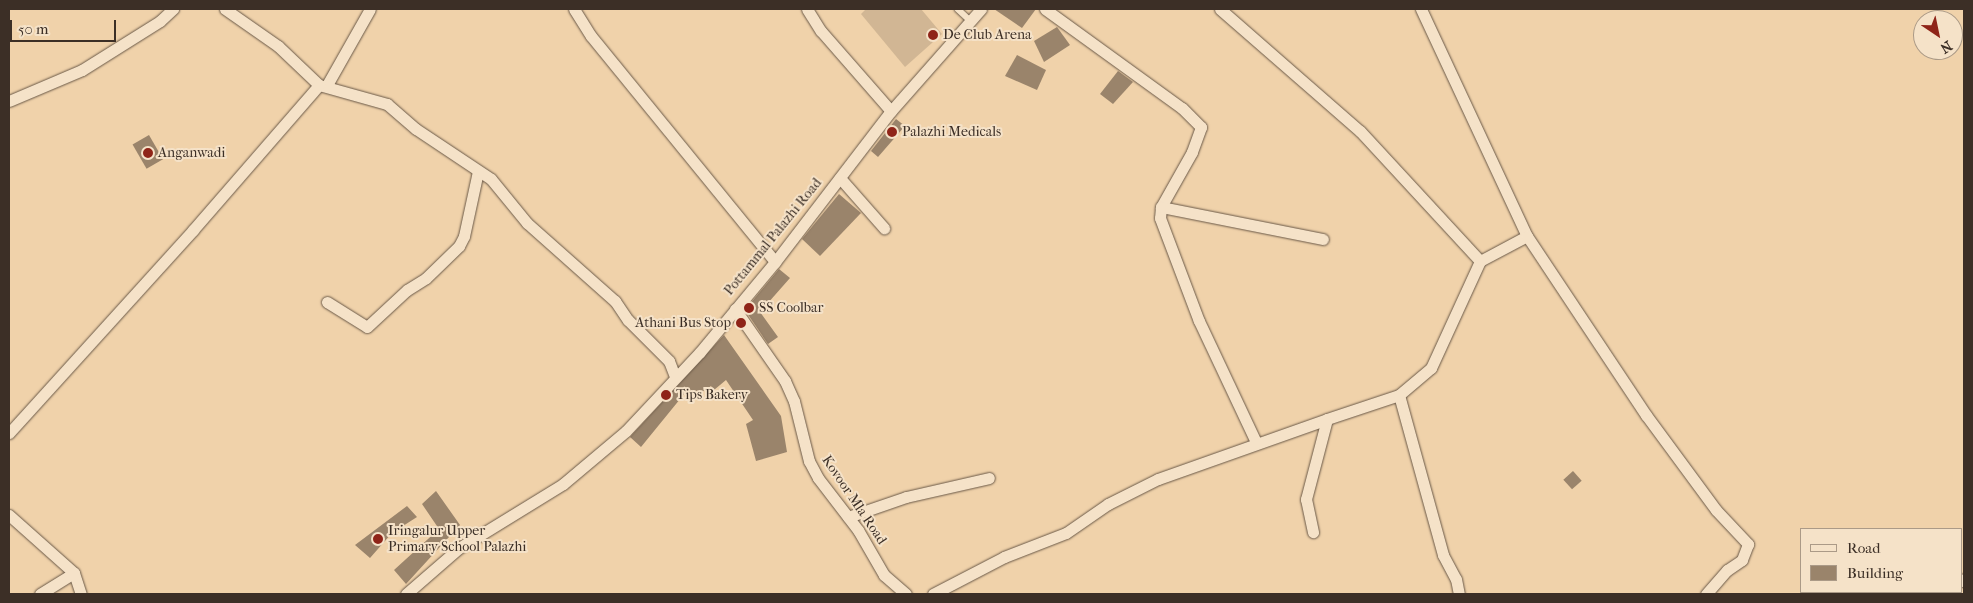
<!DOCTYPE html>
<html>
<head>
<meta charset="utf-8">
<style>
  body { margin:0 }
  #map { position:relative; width:1973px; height:603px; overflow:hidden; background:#f0d2aa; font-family:"IM FELL French Canon",serif }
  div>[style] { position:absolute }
  .green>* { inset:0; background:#d1b694 }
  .building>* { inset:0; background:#9a846b; transform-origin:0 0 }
  .roads { filter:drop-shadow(0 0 1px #695847) drop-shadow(0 0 1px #695847) }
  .service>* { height:5.5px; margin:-2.75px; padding:0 2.75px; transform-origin:2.75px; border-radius:2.75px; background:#f5e2c8 }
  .minor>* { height:11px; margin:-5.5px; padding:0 5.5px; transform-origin:5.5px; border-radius:5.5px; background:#f5e2c8 }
  .dots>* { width:14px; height:14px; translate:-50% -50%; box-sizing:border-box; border:2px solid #f5e2c8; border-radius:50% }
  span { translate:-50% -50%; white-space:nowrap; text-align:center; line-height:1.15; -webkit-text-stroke:4px #f5e2c8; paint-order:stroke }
  .poi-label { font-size:14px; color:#3c2f26 }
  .left { translate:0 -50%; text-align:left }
  .right { translate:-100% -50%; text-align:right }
  .street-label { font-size:14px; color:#3c2f26 }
  .frame { position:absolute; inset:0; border:10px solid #3c2f26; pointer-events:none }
  .legend { position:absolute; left:1800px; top:528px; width:162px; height:65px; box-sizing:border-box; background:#f5e2c8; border:1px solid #ab9a87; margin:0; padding:6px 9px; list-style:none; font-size:15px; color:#3c2f26 }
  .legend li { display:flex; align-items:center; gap:10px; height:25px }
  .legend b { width:25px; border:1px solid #ab9a87 }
  .north { position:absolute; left:1913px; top:10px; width:50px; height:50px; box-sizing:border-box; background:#f5e2c8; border:1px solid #ab9a87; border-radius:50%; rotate:146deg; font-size:14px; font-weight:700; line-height:20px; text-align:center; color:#3c2f26 }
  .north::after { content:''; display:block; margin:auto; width:18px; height:22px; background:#8f2418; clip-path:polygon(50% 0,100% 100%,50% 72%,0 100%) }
  .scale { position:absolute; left:10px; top:20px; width:106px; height:22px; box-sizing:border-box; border:2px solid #3c2f26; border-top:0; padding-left:6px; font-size:15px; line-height:18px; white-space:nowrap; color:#3c2f26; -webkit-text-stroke:4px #f5e2c8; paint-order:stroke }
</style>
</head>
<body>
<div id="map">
  <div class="green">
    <div style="clip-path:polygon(866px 9px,921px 9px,942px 34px,905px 67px,861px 14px)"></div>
  </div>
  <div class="building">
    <div style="clip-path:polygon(994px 9px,1036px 9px,1022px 28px)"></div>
    <div style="clip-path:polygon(1057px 27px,1070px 45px,1044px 62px,1034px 41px)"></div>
    <div style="clip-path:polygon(1017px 55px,1046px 70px,1037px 90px,1005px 76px)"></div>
    <div style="clip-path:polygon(1118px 71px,1133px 82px,1113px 104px,1100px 94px)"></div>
    <div style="clip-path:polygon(896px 119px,905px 126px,878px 157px,871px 151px)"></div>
    <div style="left:149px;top:135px;width:28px;height:19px;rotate:60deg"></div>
    <div style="clip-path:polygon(839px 194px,861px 213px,820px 256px,802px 239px)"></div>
    <div style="clip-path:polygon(779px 269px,790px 278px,760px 312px,778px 337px,768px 344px,745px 310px)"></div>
    <div style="clip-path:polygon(724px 335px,781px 416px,787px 452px,756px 461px,746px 424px,753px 420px,726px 380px,714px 390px,711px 386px,690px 400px,685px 393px,641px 447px,630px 437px)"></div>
    <div style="left:1573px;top:471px;width:13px;height:13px;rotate:48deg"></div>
    <div style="clip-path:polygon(436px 491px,460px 525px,406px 584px,394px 570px,439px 529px,422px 504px)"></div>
    <div style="clip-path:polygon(407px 506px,417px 517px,392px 533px,370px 558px,355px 545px)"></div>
  </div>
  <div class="roads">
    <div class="service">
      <div style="left:958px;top:9px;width:16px;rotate:43deg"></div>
    </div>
    <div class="minor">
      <div style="left:225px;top:9px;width:65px;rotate:34.9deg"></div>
      <div style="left:278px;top:46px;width:57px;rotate:43.6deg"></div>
      <div style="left:319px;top:85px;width:71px;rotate:15.6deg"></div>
      <div style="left:387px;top:104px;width:38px;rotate:41deg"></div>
      <div style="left:416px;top:129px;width:90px;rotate:33.7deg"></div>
      <div style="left:491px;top:179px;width:57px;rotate:50.7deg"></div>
      <div style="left:527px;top:223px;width:118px;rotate:41.6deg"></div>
      <div style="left:615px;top:301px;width:23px;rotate:56deg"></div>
      <div style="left:628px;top:320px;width:58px;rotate:45deg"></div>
      <div style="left:669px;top:361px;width:17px;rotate:69deg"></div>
      <div style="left:574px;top:9px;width:32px;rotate:58deg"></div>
      <div style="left:591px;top:36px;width:291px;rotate:50.8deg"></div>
      <div style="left:807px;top:9px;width:26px;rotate:58deg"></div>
      <div style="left:821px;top:31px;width:106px;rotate:48.8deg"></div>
      <div style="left:1045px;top:9px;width:169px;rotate:35.9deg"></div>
      <div style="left:1182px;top:108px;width:27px;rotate:45deg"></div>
      <div style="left:1201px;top:127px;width:27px;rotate:110deg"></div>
      <div style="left:1192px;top:152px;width:63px;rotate:119.4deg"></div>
      <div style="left:1161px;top:207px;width:11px;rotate:95deg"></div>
      <div style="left:1160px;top:218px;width:110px;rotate:69.3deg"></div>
      <div style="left:1199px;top:321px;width:134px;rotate:64.8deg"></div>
      <div style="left:1220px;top:9px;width:186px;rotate:41.1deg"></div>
      <div style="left:1360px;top:131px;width:177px;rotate:47.3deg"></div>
      <div style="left:1480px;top:261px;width:53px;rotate:-28deg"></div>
      <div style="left:1421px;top:9px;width:251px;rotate:65deg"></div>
      <div style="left:1527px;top:236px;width:215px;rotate:56.4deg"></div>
      <div style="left:1646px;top:415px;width:118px;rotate:53.6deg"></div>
      <div style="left:1716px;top:510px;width:47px;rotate:46.7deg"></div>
      <div style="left:1748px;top:544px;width:17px;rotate:111deg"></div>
      <div style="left:1742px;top:560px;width:18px;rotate:146deg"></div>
      <div style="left:1727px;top:570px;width:32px;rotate:131deg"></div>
      <div style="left:327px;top:85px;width:87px;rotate:-60.5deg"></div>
      <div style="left:9px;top:101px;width:79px;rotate:-23deg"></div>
      <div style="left:82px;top:70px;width:92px;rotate:-32.1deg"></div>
      <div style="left:160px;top:21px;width:18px;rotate:-43deg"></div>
      <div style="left:840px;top:178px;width:67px;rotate:48.7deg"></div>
      <div style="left:1161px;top:207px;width:165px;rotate:11.2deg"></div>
      <div style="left:327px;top:302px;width:47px;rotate:32deg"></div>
      <div style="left:367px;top:327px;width:54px;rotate:-42.8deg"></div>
      <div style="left:407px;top:290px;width:22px;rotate:-32deg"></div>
      <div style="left:426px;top:278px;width:46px;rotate:-44.1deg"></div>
      <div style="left:459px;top:246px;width:11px;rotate:-63deg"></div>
      <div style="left:464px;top:236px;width:66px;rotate:-77.8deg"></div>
      <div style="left:735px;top:309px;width:88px;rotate:55.2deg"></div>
      <div style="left:785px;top:381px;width:22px;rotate:66deg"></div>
      <div style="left:794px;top:401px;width:62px;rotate:76deg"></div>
      <div style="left:809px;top:461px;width:19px;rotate:62deg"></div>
      <div style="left:818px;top:478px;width:66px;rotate:52.4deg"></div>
      <div style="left:858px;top:530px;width:52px;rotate:60deg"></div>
      <div style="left:884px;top:575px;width:29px;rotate:41deg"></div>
      <div style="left:1399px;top:395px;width:42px;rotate:-40.2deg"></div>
      <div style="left:1431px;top:368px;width:118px;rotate:-65.4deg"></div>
      <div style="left:1327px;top:419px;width:76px;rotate:-18.4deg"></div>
      <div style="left:1399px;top:395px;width:166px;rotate:74.6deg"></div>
      <div style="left:1443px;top:555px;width:27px;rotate:62deg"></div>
      <div style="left:1456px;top:579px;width:15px;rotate:79deg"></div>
      <div style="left:9px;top:433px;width:274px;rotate:-47.8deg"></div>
      <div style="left:193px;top:230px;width:192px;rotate:-49deg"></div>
      <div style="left:9px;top:515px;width:87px;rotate:41.7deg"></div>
      <div style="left:74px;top:573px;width:22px;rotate:72deg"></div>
      <div style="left:848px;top:517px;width:61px;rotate:-19deg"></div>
      <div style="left:906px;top:497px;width:85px;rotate:-12.9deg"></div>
      <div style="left:1962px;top:581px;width:3px;rotate:-45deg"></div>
      <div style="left:40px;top:594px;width:40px;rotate:-32deg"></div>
      <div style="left:406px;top:594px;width:70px;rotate:-41deg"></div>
      <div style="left:459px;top:548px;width:122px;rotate:-31.6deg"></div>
      <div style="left:563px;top:484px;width:82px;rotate:-40.1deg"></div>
      <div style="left:626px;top:431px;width:108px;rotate:-46.9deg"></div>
      <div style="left:700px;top:352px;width:117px;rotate:-50.2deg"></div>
      <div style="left:775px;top:262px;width:190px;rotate:-52.5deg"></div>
      <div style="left:891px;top:111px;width:136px;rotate:-48.6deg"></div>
      <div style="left:933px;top:594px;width:80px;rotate:-27.5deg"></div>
      <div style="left:1004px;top:557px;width:66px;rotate:-21.2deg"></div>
      <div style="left:1066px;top:533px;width:51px;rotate:-34.6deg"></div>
      <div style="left:1108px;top:504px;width:56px;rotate:-26.6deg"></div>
      <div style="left:1158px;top:479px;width:179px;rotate:-19.5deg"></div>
      <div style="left:1327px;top:419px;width:83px;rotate:104.7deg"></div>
      <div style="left:1306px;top:499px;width:34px;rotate:78deg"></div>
      <div style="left:1935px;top:594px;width:5px;rotate:-22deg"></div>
    </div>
  </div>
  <div class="dots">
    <div style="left:933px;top:35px;background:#8f2418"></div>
    <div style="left:892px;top:132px;background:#8f2418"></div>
    <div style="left:148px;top:153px;background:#8f2418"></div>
    <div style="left:749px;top:308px;background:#8f2418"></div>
    <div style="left:741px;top:323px;background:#8f2418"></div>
    <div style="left:666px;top:395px;background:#8f2418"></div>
    <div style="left:378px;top:539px;background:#8f2418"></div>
  </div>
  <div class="poi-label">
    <span class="left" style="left:943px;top:35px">De Club Arena</span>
    <span class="left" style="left:902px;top:132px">Palazhi Medicals</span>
    <span class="left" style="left:158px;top:153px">Anganwadi</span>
    <span class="left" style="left:759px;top:308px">SS Coolbar</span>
    <span class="right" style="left:731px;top:323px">Athani Bus Stop</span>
    <span class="left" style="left:676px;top:395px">Tips Bakery</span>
    <span class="left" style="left:388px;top:539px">Iringalur Upper<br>Primary School Palazhi</span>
  </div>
  <div class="street-label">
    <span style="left:773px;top:237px;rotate:-51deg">Pottammal Palazhi Road</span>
    <span style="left:854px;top:500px;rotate:56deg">Kovoor Mla Road</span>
  </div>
  <div class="frame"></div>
  <ul class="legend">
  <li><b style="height:6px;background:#f5e2c8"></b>Road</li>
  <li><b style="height:14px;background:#9a846b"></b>Building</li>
  </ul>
  <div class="north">N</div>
  <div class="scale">50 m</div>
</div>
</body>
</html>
